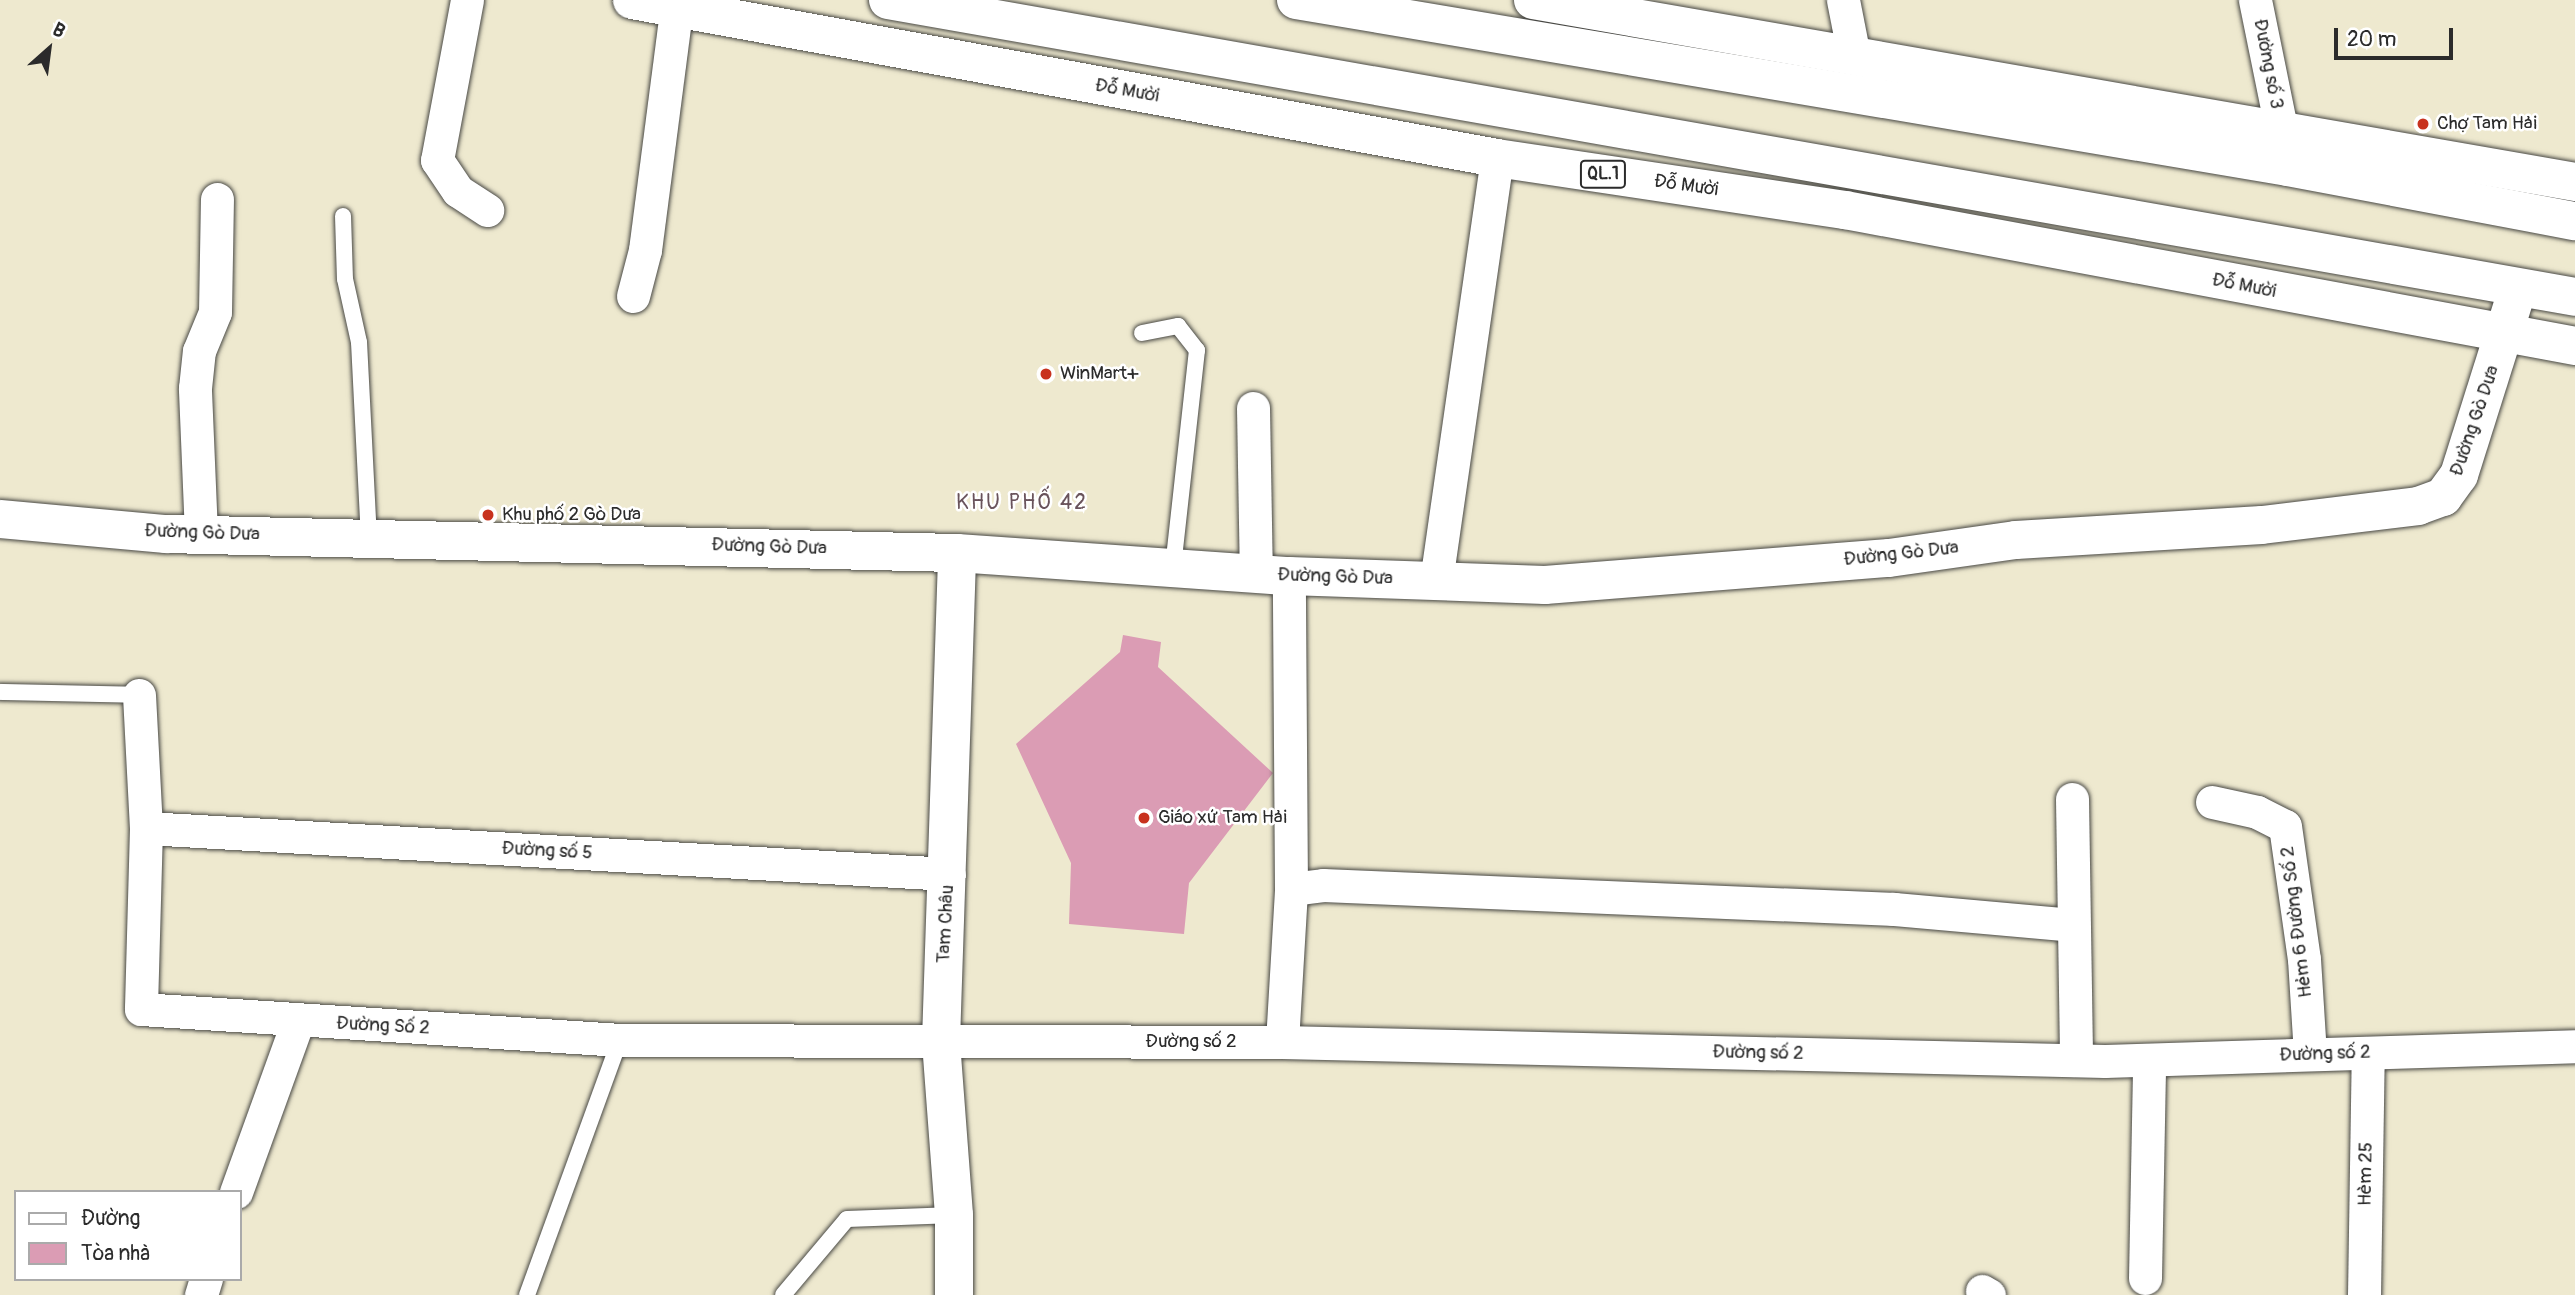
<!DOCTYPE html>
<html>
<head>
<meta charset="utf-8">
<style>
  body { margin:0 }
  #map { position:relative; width:2575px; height:1295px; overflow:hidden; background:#eee9cf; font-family:Pangolin,sans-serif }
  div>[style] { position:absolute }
  .building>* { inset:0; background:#db9cb4 }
  .roads { filter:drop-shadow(0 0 2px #484844) drop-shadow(0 0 2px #484844) }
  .lane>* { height:16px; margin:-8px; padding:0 8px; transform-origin:8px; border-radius:8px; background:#fff }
  .street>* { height:33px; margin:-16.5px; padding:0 16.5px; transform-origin:16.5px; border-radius:16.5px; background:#fff }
  .secondary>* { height:38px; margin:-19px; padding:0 19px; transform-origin:19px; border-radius:19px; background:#fff }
  .highway>* { height:38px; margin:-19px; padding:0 19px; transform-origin:19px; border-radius:19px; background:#fff }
  .dots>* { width:19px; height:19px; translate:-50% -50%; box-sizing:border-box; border:4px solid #fff; border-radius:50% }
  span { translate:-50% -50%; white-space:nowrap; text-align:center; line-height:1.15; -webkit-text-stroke:5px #fff; paint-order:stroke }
  .shield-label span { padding:2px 5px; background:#fff; border:2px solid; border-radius:5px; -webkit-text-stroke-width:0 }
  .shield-label { font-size:18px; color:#2b2b2b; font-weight:700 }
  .street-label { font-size:19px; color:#2b2b2b }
  .poi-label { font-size:19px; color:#2b2b2b }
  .left { translate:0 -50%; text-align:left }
  .neighbourhood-label { font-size:21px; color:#69535b; letter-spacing:2px }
  .legend { position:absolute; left:14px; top:1190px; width:228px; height:91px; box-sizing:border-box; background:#fff; border:2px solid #aaa; margin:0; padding:9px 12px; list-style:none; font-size:21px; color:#2b2b2b }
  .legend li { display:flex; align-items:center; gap:14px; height:35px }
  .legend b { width:35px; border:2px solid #aaa }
  .north { position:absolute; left:14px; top:14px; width:70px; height:70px; -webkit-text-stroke:5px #fff; paint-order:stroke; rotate:28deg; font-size:19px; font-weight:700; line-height:28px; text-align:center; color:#2b2b2b }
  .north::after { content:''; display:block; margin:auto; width:24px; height:32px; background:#2b2b2b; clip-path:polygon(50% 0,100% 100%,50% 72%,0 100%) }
  .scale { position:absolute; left:2334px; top:28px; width:119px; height:32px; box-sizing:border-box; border:4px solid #2b2b2b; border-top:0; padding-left:9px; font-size:21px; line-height:24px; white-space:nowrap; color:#2b2b2b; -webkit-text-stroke:5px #fff; paint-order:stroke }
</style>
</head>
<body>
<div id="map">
  <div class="building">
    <div style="clip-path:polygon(1123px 635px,1161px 642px,1158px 667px,1273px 773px,1189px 883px,1184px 934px,1069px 924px,1071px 863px,1016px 744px,1120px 652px)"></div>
  </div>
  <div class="roads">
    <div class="lane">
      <div style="left:343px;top:216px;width:63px;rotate:88.2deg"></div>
      <div style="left:345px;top:279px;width:65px;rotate:77.5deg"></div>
      <div style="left:359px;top:342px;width:195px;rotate:87.1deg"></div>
      <div style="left:1142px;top:333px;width:37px;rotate:-11deg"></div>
      <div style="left:1178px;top:326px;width:31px;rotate:52deg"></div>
      <div style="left:1197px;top:350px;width:220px;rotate:96.3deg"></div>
      <div style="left:0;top:692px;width:139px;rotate:1.2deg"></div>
      <div style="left:527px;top:1295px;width:271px;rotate:-70deg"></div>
      <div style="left:783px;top:1295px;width:99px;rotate:-49.9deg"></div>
      <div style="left:847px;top:1219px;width:107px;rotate:-2.1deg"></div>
    </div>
    <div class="street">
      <div style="left:467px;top:0;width:163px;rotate:100.6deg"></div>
      <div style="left:437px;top:160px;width:37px;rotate:56deg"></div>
      <div style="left:458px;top:191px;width:35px;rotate:33deg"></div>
      <div style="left:1843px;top:0;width:57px;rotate:78.9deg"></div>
      <div style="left:2255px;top:0;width:131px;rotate:78.5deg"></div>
      <div style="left:633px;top:296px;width:48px;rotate:-75.4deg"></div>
      <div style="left:645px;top:250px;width:242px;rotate:-82.6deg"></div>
      <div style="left:1253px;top:408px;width:166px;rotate:89deg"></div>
      <div style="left:201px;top:534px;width:146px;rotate:-92.4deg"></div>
      <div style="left:195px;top:388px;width:37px;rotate:-84deg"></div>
      <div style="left:199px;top:351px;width:42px;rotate:-67.7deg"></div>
      <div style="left:215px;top:312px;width:113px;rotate:-89deg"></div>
      <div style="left:1436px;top:581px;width:427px;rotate:-81.8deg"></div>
      <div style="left:139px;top:695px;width:133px;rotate:87deg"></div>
      <div style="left:146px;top:828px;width:181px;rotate:91.6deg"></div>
      <div style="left:141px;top:1009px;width:480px;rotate:3.7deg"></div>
      <div style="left:620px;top:1040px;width:662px;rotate:0.17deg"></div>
      <div style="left:1282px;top:1042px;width:823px;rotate:1.32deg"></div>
      <div style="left:2105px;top:1061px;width:470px;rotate:-1.8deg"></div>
      <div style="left:2072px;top:799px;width:261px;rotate:89.1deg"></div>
      <div style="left:2212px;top:802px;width:46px;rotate:12.5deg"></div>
      <div style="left:2257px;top:812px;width:31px;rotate:27deg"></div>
      <div style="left:2285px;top:826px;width:134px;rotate:81.9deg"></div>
      <div style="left:2304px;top:959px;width:95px;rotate:86.4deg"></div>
      <div style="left:146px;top:828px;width:804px;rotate:3.28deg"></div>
      <div style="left:1291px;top:889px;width:32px;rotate:-7deg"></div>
      <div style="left:1323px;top:885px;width:572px;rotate:2.41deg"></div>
      <div style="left:1894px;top:909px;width:179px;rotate:5.1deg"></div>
      <div style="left:1282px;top:1042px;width:153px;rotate:-86.6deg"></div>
      <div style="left:1291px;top:889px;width:313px;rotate:-90.4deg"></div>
      <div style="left:236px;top:1192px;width:182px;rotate:-70.1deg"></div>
      <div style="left:2145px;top:1278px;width:218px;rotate:-88.9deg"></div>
      <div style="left:1982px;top:1291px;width:8px;rotate:30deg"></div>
      <div style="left:201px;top:1295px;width:17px;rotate:-73deg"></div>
      <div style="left:2364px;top:1295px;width:242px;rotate:-89.1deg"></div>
    </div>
    <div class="secondary">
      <div style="left:0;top:519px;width:167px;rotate:5.2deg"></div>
      <div style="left:166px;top:534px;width:791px;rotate:1.38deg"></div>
      <div style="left:957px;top:553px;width:333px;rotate:4deg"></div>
      <div style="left:1289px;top:576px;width:256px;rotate:2deg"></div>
      <div style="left:1545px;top:585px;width:345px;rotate:-4.5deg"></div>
      <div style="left:1889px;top:558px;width:128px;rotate:-8.1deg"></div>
      <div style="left:2016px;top:540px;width:246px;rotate:-3.5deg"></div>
      <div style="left:2262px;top:525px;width:157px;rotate:-6.9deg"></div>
      <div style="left:2418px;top:506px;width:27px;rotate:-20deg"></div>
      <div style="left:2443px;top:497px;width:27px;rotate:-54deg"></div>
      <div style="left:2459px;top:475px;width:196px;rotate:-72.5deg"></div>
      <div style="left:954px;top:1295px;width:80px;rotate:-90deg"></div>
      <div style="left:954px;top:1215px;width:174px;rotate:-94.3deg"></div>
      <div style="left:941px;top:1041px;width:488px;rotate:-88.1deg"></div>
    </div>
    <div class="highway">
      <div style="left:632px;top:0;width:879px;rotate:10.35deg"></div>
      <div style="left:1497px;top:158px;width:352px;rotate:8.5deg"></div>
      <div style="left:1845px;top:210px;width:743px;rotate:10.55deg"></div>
      <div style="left:888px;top:0;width:1713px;rotate:9.98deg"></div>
      <div style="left:1296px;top:0;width:1006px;rotate:9.56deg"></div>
      <div style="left:2288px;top:167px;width:292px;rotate:10.7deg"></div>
      <div style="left:1533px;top:0;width:1058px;rotate:9.91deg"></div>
    </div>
  </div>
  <div class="dots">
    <div style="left:2423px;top:124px;background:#c8321e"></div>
    <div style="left:1046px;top:374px;background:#c8321e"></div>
    <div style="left:488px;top:515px;background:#c8321e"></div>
    <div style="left:1144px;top:818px;background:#c8321e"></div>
  </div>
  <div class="shield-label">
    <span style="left:1603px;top:174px">QL.1</span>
  </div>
  <div class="street-label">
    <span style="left:2268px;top:64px;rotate:79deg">Đường số 3</span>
    <span style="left:1127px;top:91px;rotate:10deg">Đỗ Mười</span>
    <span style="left:1686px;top:186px;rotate:8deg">Đỗ Mười</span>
    <span style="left:2244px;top:286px;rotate:11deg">Đỗ Mười</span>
    <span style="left:2475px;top:421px;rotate:-71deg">Đường Gò Dưa</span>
    <span style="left:202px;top:533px;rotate:2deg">Đường Gò Dưa</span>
    <span style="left:769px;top:547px;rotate:2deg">Đường Gò Dưa</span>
    <span style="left:1901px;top:554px;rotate:-6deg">Đường Gò Dưa</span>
    <span style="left:1335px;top:577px;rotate:2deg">Đường Gò Dưa</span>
    <span style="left:547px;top:851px;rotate:3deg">Đường số 5</span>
    <span style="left:2297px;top:922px;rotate:-97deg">Hẻm 6 Đường Số 2</span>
    <span style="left:946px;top:924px;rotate:-87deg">Tam Châu</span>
    <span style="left:383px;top:1026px;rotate:3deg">Đường Số 2</span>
    <span style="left:1191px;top:1042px">Đường số 2</span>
    <span style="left:1758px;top:1053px;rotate:1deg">Đường số 2</span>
    <span style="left:2325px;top:1054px;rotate:-2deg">Đường số 2</span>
    <span style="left:2366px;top:1174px;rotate:-89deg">Hèm 25</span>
  </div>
  <div class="poi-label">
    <span class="left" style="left:2437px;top:124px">Chợ Tam Hải</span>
    <span class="left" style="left:1060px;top:374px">WinMart+</span>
    <span class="left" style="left:502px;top:515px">Khu phố 2 Gò Dưa</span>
    <span class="left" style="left:1158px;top:818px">Giáo xứ Tam Hải</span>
  </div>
  <div class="neighbourhood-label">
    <span style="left:1022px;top:503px">KHU PHỐ 42</span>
  </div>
  <ul class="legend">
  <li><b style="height:9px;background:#fff"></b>Đường</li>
  <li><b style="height:19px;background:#db9cb4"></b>Tòa nhà</li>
  </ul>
  <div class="north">B</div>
  <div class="scale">20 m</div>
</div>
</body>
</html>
